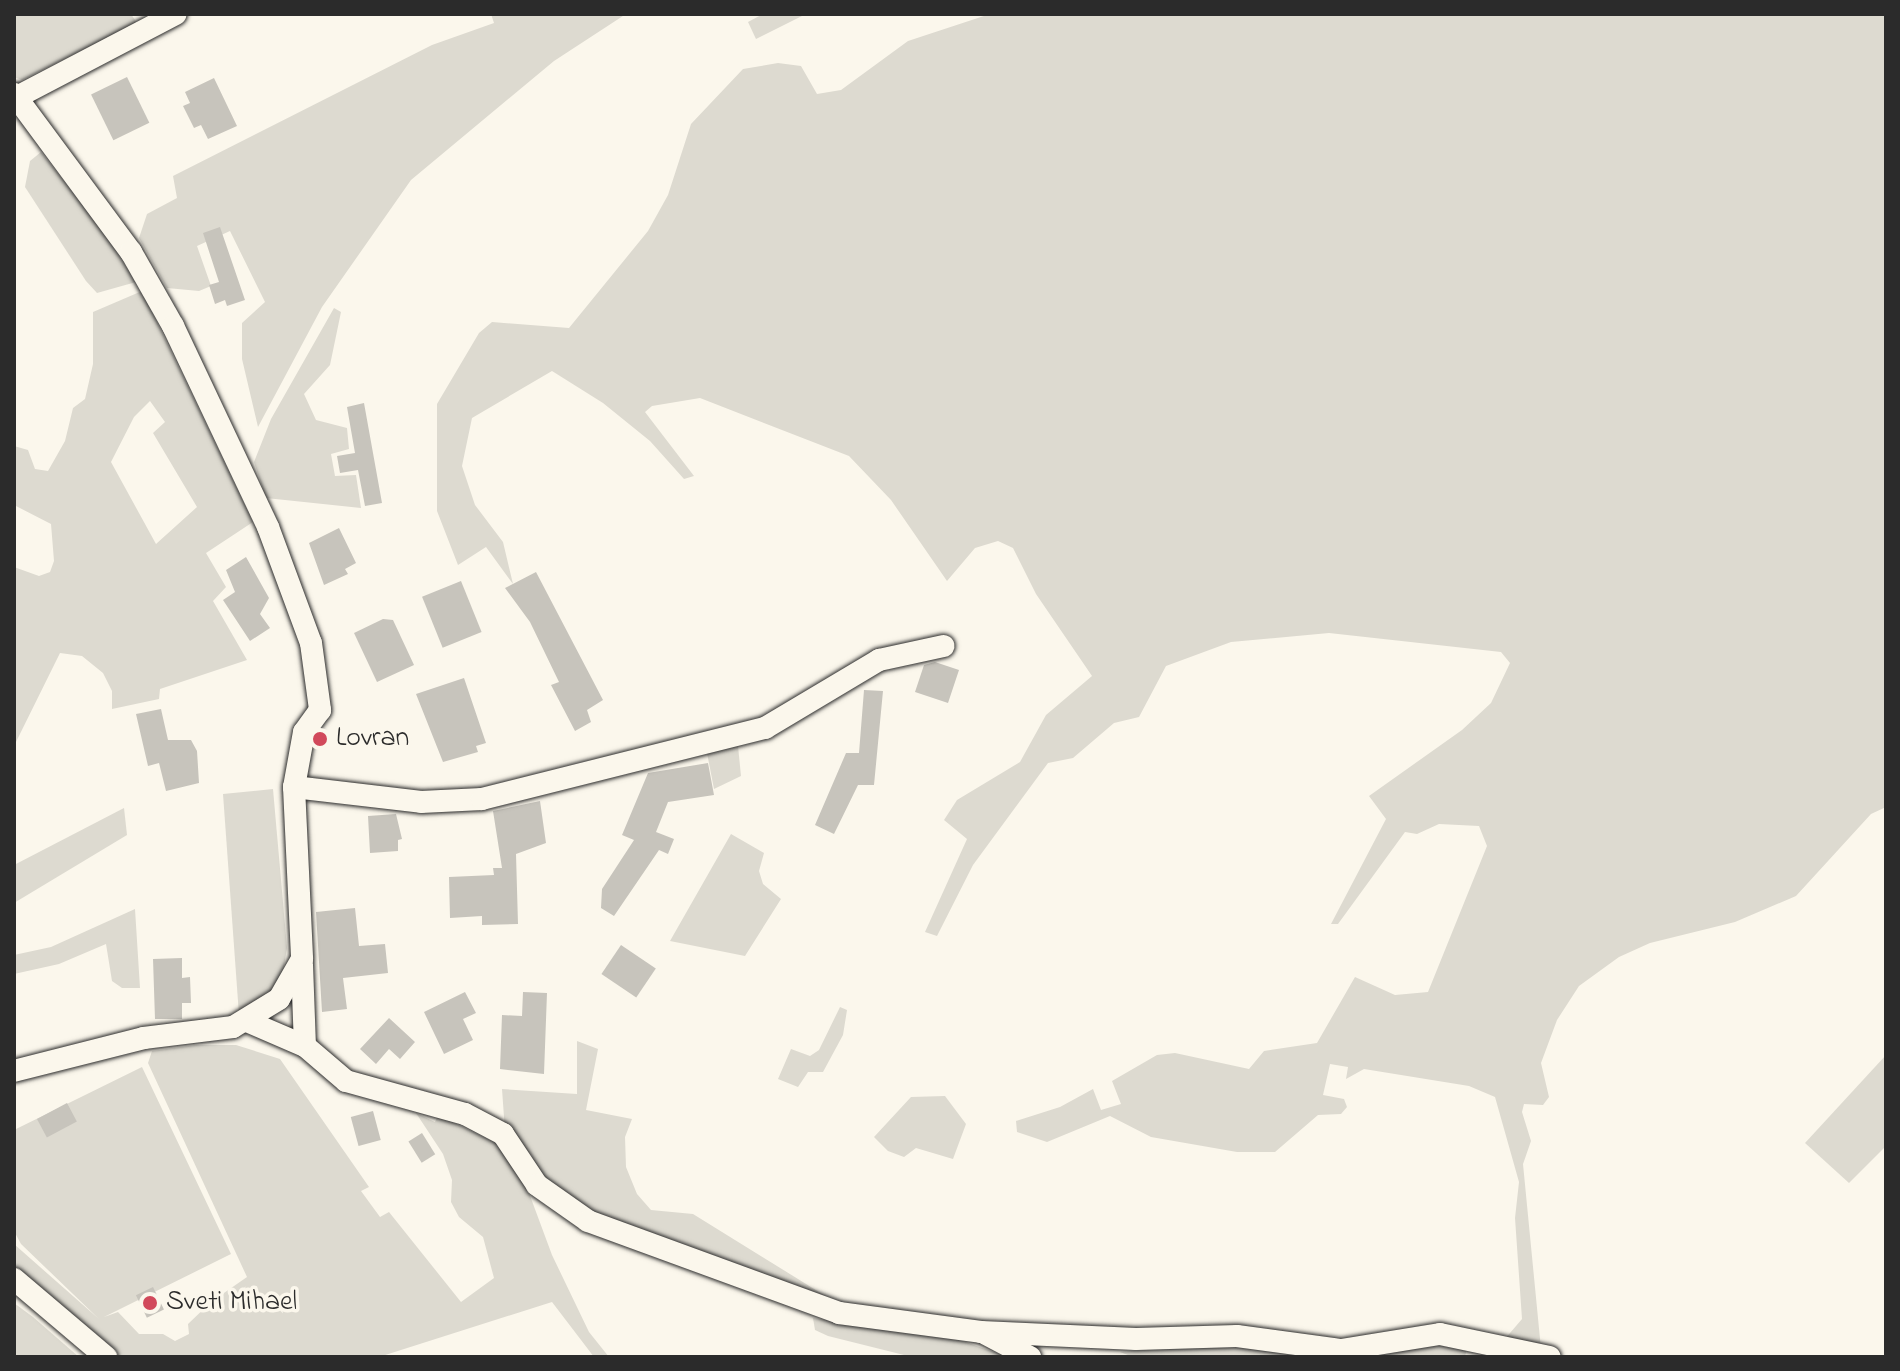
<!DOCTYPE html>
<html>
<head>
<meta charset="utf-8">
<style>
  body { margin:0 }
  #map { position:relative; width:1900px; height:1371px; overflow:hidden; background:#fbf7ec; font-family:"Indie Flower",sans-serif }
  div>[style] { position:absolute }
  .green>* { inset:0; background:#dddad0 }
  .building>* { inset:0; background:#c7c4bc; transform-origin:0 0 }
  .roads { filter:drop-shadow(0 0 2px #2b2b2b) drop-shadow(0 0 2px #2b2b2b) }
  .minor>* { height:22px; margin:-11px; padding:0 11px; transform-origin:11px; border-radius:11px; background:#fbf7ec }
  .dots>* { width:22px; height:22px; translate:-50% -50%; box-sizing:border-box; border:4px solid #fbf7ec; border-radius:50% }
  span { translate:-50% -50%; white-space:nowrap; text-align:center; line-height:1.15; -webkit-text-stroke:7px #fbf7ec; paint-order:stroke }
  .poi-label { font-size:28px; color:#2b2b2b }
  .left { translate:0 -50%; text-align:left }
  .frame { position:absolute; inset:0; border:16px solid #2b2b2b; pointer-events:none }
</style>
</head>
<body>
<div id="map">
  <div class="green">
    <div style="clip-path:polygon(14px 14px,131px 14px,137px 23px,22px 80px,14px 77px)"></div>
    <div style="clip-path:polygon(491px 14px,626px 14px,554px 61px,411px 180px,322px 307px,258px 427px,242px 359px,242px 323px,265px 302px,230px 231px,197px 246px,211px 286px,199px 291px,167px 288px,139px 238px,147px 214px,177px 198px,173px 176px,432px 45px,494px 23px)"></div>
    <div style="clip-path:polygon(763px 14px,806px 14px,756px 39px,748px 22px)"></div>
    <div style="clip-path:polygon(990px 14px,1886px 14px,1886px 807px,1871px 814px,1796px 896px,1735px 922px,1650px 943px,1619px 957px,1579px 986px,1557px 1020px,1541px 1063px,1549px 1097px,1543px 1105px,1524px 1104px,1522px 1112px,1531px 1141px,1523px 1164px,1541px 1349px,1504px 1340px,1522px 1319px,1515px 1218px,1519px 1182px,1495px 1097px,1469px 1086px,1364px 1069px,1346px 1079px,1348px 1067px,1330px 1064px,1323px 1095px,1344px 1099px,1347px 1107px,1341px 1114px,1318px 1115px,1275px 1152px,1237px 1152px,1151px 1137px,1110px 1116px,1047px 1142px,1017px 1132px,1016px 1121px,1060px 1107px,1093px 1089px,1101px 1110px,1121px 1104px,1112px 1081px,1157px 1055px,1175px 1053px,1249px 1069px,1264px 1051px,1317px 1043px,1355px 977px,1395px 995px,1428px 992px,1487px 846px,1479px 826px,1439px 824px,1417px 834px,1405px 832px,1338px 924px,1331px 924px,1386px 819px,1369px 796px,1462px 730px,1491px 703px,1510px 663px,1501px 652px,1329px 633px,1231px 642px,1166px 666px,1139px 717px,1114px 723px,1073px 758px,1048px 763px,973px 865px,937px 936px,925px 932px,967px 839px,944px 820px,957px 800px,1020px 762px,1046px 715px,1092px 676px,1036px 594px,1013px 548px,998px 541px,975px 548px,947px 581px,891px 500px,849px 456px,700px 398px,652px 406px,645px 412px,694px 476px,684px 479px,650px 441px,603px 403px,552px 371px,472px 418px,462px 466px,475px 505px,503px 542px,513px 584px,486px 547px,458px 565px,437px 511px,437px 404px,479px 333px,492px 322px,569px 328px,648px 231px,668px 195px,691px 124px,743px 69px,778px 63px,801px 66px,817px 94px,841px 90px,908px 41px)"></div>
    <div style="clip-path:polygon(41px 152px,104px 232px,136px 282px,97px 293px,86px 281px,25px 187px,30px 161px)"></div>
    <div style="clip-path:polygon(evenodd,142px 291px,253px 522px,206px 553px,226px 587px,213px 601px,247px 660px,160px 689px,159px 699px,112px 709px,112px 691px,103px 673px,82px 656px,60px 653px,14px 746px,14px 567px,39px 576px,50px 572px,54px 561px,51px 524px,14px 505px,14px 446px,28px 450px,35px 469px,48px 471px,65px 441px,73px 408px,85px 399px,93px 364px,93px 312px,142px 291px,150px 401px,165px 422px,153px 433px,197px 507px,156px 544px,111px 462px,134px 417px,150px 401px)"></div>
    <div style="clip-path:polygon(334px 308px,341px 312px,330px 365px,304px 394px,316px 420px,347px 428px,349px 449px,331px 454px,335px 476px,356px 475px,361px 508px,266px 498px,254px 462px,271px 419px)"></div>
    <div style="clip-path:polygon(738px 746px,741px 776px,714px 789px,707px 753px)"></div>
    <div style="clip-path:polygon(273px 789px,287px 948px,283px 972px,269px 995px,239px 1015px,223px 794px)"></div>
    <div style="clip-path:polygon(124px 808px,127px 835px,14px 903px,14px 865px)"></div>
    <div style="clip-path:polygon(731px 834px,764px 853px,759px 871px,763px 884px,781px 899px,745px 956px,670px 941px)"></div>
    <div style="clip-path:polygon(135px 909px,140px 988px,122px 988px,112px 981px,106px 944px,59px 964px,14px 974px,14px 955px,51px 947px)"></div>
    <div style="clip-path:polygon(840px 1007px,847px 1010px,843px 1035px,823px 1072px,808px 1072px,798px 1087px,778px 1079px,791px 1049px,810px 1056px,819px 1050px)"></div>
    <div style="clip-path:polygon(577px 1041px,598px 1049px,586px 1110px,632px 1119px,625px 1137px,626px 1167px,637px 1194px,651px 1210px,693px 1214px,840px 1305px,620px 1229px,546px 1188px,531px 1154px,505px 1131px,502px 1089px,577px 1094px)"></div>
    <div style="clip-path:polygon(196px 1045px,236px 1045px,280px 1059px,369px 1187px,361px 1191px,380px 1217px,389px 1212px,461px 1302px,494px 1278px,483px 1237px,459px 1217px,451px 1202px,452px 1180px,443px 1154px,416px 1113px,435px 1122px,438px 1115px,498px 1144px,519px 1166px,552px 1255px,589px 1332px,609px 1357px,594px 1357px,552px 1302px,379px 1357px,114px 1357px,14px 1274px,14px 1244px,99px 1319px,21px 1244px,14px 1231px,14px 1130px,142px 1067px,231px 1254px,104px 1317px,118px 1312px,139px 1334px,163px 1334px,175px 1341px,189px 1334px,188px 1324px,211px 1302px,247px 1277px,148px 1063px,152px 1051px)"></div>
    <div style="clip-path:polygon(1886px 1055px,1886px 1146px,1849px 1183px,1805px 1143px)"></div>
    <div style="clip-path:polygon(945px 1096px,966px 1124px,953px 1159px,916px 1148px,904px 1157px,888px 1151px,874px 1137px,911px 1097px)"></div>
    <div style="clip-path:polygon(14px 1303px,33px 1317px,79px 1357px,14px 1357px)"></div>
    <div style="clip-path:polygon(813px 1318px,957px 1339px,1008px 1357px,912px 1357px,828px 1336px,815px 1330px)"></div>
    <div style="clip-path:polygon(1423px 1340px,1467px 1348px,1465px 1357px,1363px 1357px)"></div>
    <div style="clip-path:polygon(1225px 1343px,1323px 1357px,1133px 1357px,1120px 1352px)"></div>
  </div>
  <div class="building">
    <div style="left:127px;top:77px;width:51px;height:40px;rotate:64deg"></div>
    <div style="clip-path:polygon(214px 78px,237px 126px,208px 139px,201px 125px,194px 128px,183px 106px,190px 103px,185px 92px)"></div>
    <div style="clip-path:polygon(220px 227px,245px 300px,227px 306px,225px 300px,215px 304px,209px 285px,219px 282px,203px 233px)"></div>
    <div style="clip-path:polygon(364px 403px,382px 503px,365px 506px,358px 470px,340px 473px,337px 456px,355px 453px,347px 407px)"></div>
    <div style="clip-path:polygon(339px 528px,356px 563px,345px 569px,348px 574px,324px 585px,309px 543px)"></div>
    <div style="clip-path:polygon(246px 557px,269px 598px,260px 614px,270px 628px,250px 641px,223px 600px,235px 592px,226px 570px)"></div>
    <div style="clip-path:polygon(536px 572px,603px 700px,587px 710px,591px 722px,575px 731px,551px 685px,559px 682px,530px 622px,505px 588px)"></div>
    <div style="left:461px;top:581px;width:55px;height:42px;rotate:68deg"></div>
    <div style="clip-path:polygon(383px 619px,393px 620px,414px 665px,377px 682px,354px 633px)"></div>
    <div style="clip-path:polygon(935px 662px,959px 670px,948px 703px,915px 692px,924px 665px)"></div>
    <div style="clip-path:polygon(464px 678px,486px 743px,476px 746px,478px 752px,443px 762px,416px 694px)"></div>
    <div style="clip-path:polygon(864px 690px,883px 691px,874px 785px,858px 785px,834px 834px,815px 825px,846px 753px,859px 753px)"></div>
    <div style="clip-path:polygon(161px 709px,168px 740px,191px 740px,197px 751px,199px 783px,166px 791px,159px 763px,148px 766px,136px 714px)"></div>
    <div style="clip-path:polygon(708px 763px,714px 795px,668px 802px,656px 832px,674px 839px,668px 854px,659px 850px,614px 916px,601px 908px,602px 889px,634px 840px,622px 835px,648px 773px)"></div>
    <div style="clip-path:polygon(540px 801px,546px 843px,516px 854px,518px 924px,482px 925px,482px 916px,450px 918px,449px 877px,494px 875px,493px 868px,502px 868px,493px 811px)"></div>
    <div style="clip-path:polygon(396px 814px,402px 839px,398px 840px,398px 851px,370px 853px,368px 816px)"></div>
    <div style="clip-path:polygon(355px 908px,359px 946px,385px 944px,388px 973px,343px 978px,347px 1009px,322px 1012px,316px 912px)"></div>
    <div style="left:621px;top:945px;width:42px;height:35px;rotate:34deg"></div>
    <div style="clip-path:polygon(182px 958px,182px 978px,190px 977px,191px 1003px,182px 1003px,182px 1019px,155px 1019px,153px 959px)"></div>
    <div style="clip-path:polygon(465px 992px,476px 1013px,463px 1019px,473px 1040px,444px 1054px,424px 1012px)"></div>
    <div style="clip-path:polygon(523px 992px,547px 993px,544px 1074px,500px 1069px,502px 1015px,522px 1016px)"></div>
    <div style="clip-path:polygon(389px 1018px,415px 1042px,400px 1059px,389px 1049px,376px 1064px,360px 1049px)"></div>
    <div style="left:67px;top:1103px;width:21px;height:34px;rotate:62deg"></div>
    <div style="left:373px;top:1111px;width:30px;height:23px;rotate:75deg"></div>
    <div style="left:422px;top:1133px;width:25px;height:16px;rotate:58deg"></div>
    <div style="left:153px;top:1287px;width:25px;height:19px;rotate:64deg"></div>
  </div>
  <div class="roads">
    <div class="minor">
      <div style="left:14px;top:94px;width:197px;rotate:53.5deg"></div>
      <div style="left:131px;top:252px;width:85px;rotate:60.4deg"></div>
      <div style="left:173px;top:326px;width:222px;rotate:64.7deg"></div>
      <div style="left:268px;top:527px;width:124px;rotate:69.7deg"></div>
      <div style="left:311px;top:643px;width:68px;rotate:82.3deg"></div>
      <div style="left:320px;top:710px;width:27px;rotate:126deg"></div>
      <div style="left:304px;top:732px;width:56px;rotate:100.3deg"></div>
      <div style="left:294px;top:787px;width:172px;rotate:87.3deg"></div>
      <div style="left:302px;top:959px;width:46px;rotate:119.9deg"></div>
      <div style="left:279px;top:999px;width:54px;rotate:148.7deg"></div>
      <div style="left:233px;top:1027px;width:90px;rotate:173deg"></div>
      <div style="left:144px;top:1038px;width:134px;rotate:165.8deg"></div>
      <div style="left:17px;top:97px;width:179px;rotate:-27.6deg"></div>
      <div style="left:294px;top:787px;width:128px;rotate:6.7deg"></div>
      <div style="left:421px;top:802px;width:61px;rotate:-2.8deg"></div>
      <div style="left:482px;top:799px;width:292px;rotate:-14.1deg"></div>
      <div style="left:765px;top:728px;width:133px;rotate:-30.8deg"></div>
      <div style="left:879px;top:660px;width:66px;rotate:-12.2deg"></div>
      <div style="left:302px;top:965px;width:81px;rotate:87.9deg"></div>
      <div style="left:249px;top:1022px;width:61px;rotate:23.2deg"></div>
      <div style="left:305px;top:1046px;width:54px;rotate:40.5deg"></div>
      <div style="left:346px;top:1081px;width:123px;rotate:15.5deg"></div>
      <div style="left:465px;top:1114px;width:43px;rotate:27.8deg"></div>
      <div style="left:503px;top:1134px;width:61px;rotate:56.3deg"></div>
      <div style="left:537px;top:1185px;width:62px;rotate:35.2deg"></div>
      <div style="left:588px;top:1221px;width:267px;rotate:20.1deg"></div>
      <div style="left:839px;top:1313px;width:143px;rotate:7.6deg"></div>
      <div style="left:981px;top:1332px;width:155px;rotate:2.6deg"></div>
      <div style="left:1136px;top:1339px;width:101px;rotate:-1.7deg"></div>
      <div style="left:1237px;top:1336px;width:105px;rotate:7.7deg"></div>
      <div style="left:1341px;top:1350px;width:100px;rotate:-9.2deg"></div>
      <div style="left:1440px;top:1334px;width:112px;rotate:11.8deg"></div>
      <div style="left:14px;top:1279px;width:121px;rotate:40.3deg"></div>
      <div style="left:986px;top:1334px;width:50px;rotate:27.6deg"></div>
    </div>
  </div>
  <div class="dots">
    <div style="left:320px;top:739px;background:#d1495b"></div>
    <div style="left:150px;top:1303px;background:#d1495b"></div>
  </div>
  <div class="poi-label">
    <span class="left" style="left:336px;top:739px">Lovran</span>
    <span class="left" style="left:166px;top:1303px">Sveti Mihael</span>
  </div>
  <div class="frame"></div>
</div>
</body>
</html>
